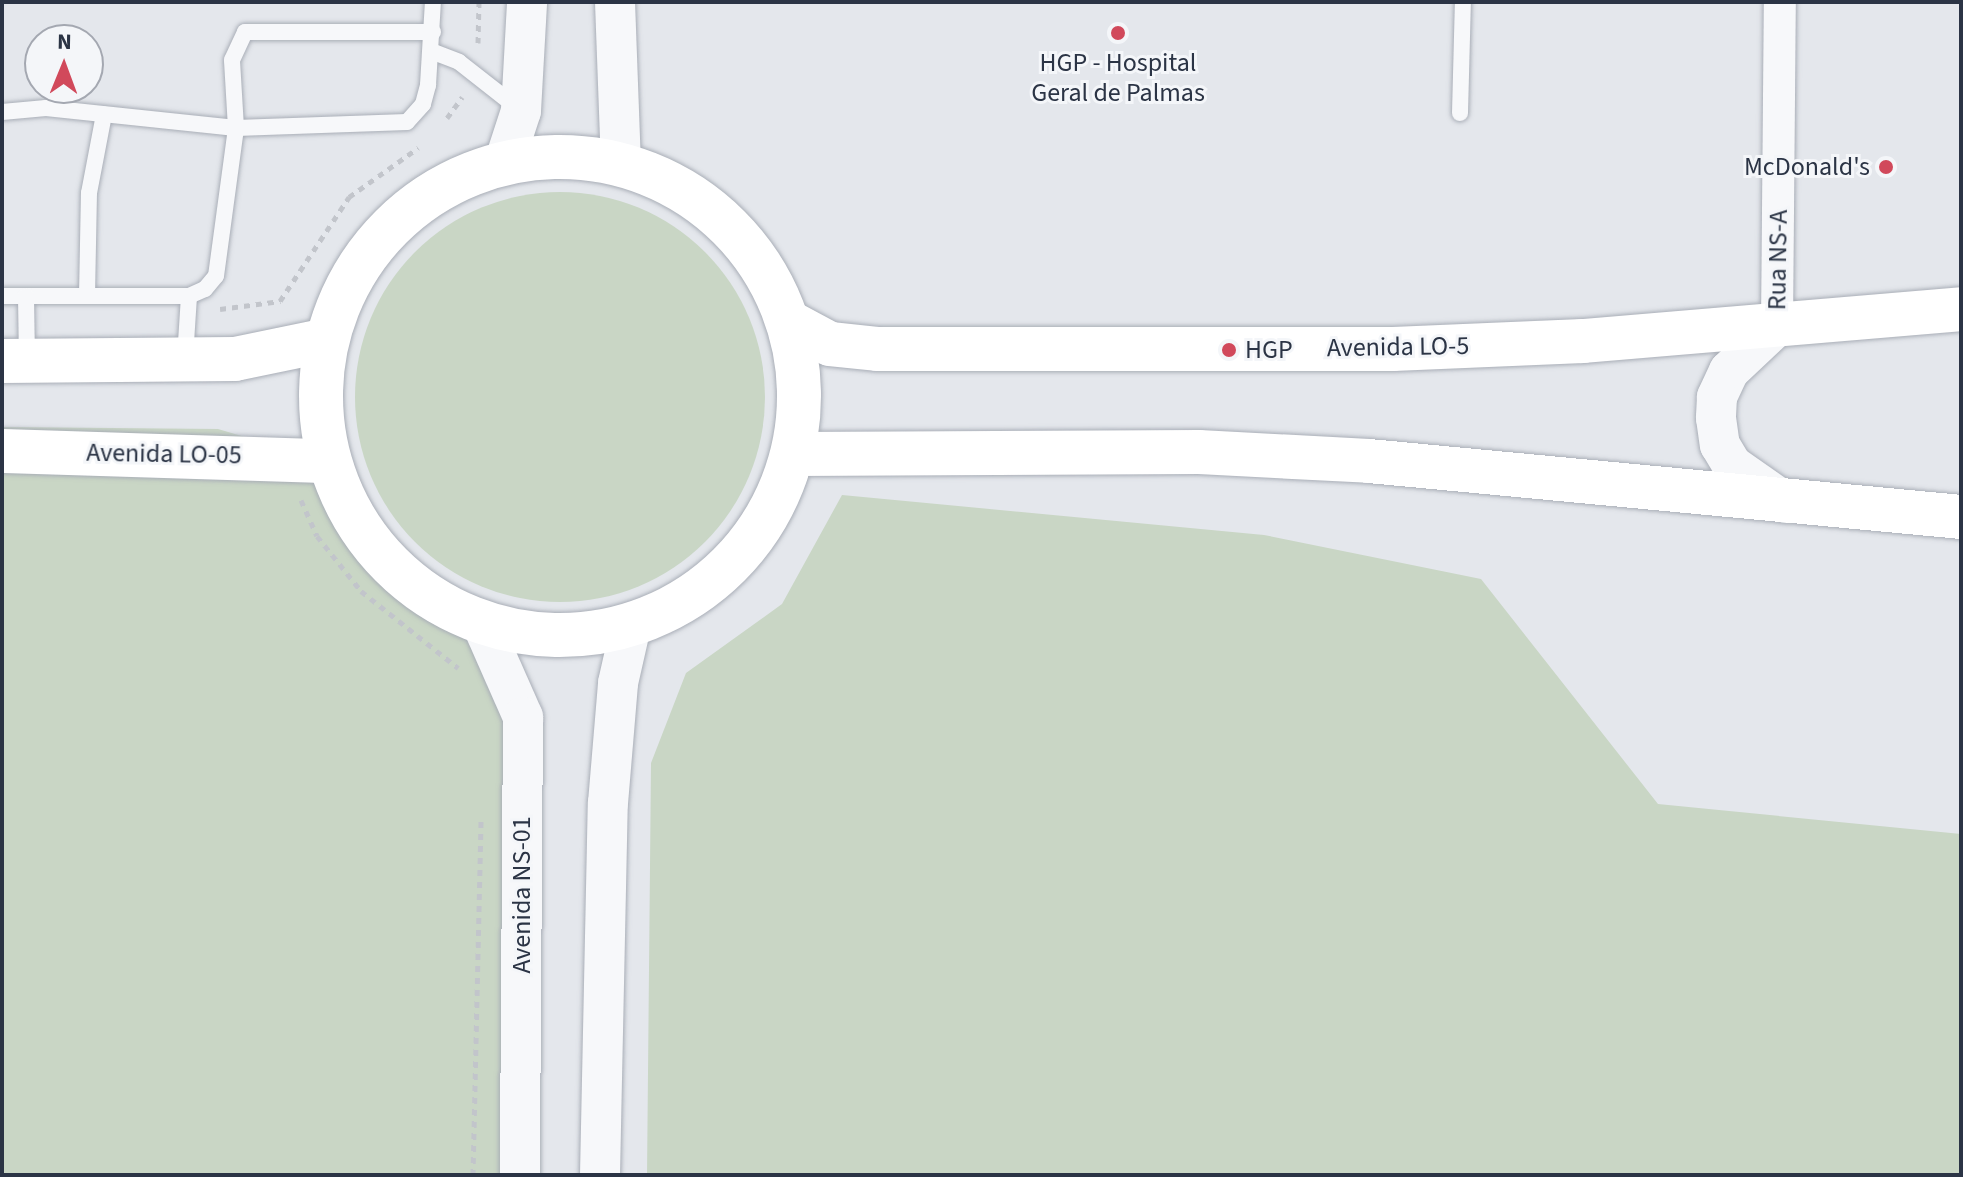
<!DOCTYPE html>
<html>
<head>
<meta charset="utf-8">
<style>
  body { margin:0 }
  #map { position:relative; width:1963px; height:1177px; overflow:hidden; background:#e4e7ec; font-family:"Source Sans 3",sans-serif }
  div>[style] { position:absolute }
  .green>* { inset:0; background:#c9d6c5 }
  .round { border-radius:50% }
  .path>* { height:5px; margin-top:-2.5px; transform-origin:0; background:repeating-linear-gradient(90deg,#c2c5cb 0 6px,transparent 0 12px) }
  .roads { filter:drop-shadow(0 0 2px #a9aeb7) drop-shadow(0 0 2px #a9aeb7) }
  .service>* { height:16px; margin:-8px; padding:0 8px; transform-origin:8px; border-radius:8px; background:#f7f8fa }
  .minor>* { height:32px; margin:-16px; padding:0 16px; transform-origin:16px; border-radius:16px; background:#f7f8fa }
  .tertiary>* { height:40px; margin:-20px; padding:0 20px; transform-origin:20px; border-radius:20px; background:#f7f8fa }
  .secondary>* { height:44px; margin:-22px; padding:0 22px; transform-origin:22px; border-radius:22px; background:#fff }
  .secondary>.ring { margin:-22px; padding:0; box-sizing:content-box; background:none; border:44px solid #fff; border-radius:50% }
  .dots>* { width:22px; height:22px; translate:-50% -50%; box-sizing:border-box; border:4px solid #f4f6f9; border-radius:50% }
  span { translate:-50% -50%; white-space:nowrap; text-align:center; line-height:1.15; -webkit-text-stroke:6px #f4f6f9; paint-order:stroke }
  .poi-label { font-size:26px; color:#2b3445 }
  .right { translate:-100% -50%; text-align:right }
  .left { translate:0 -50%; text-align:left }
  .street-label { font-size:26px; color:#2b3445 }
  .frame { position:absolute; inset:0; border:4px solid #2b3445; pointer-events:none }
  .north { position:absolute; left:24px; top:24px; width:80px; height:80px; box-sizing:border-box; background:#f4f6f9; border:2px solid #a4a8b1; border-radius:50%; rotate:1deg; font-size:22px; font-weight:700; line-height:32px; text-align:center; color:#2b3445 }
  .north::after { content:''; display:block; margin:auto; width:28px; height:36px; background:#d1495b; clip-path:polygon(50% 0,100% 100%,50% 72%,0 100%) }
</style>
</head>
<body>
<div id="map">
  <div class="green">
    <div class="round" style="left:355px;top:192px;width:410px;height:410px"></div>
    <div style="clip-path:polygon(2px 427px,218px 429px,326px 461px,382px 560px,482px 624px,523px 717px,520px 1175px,2px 1175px)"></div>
    <div style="clip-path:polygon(842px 495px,1264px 535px,1481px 579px,1658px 804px,1961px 834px,1961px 1175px,647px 1175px,651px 763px,686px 673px,782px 604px)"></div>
  </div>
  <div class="path">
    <div style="left:478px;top:43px;width:41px;rotate:-88.6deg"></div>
    <div style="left:447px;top:118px;width:26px;rotate:-54deg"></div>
    <div style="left:220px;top:309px;width:61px;rotate:-7.6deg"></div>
    <div style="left:280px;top:301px;width:125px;rotate:-56.4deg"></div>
    <div style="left:349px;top:197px;width:85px;rotate:-35.4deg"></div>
    <div style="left:301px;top:500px;width:39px;rotate:66deg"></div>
    <div style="left:317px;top:536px;width:70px;rotate:51.3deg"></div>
    <div style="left:361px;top:591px;width:124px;rotate:38.4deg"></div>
    <div style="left:473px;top:1175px;width:359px;rotate:-88.7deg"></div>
  </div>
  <div class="roads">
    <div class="service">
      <div style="left:431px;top:51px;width:30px;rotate:21deg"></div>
      <div style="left:459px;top:62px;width:76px;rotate:38.1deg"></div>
      <div style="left:2px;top:112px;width:44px;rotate:-5.2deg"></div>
      <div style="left:46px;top:108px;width:191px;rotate:6deg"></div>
      <div style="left:236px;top:128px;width:68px;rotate:-93.4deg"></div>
      <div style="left:232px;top:60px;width:31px;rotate:-65deg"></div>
      <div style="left:245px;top:32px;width:188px"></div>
      <div style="left:1460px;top:113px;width:111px;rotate:-88.5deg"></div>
      <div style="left:2px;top:296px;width:187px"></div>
      <div style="left:189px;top:296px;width:17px;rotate:-24deg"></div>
      <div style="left:205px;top:289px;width:17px;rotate:-50deg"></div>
      <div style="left:216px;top:276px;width:149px;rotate:-82.3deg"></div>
      <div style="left:236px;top:128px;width:171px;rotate:-2deg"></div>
      <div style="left:407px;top:122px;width:24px;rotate:-48deg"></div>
      <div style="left:423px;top:104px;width:20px;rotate:-75deg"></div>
      <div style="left:428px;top:85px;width:83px;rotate:-86.6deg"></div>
      <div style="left:26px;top:296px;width:63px;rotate:89.1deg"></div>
      <div style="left:87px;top:296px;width:103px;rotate:-88.9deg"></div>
      <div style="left:89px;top:193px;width:80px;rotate:-79.2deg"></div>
      <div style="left:185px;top:358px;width:62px;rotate:-86.3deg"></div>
    </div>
    <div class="minor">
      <div style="left:1777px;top:326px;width:324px;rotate:-89.5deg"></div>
    </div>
    <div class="tertiary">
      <div style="left:615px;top:2px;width:163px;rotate:87.9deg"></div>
      <div style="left:504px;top:163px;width:55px;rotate:-71.9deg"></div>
      <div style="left:521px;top:111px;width:109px;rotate:-86.8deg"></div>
      <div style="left:1777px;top:326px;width:66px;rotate:136.8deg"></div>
      <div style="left:1729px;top:371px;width:29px;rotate:115deg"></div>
      <div style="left:1717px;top:397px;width:21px;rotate:93deg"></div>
      <div style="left:1716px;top:418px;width:27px;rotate:82deg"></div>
      <div style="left:1720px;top:445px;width:23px;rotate:59deg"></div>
      <div style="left:1732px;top:465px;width:66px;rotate:35.1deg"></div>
      <div style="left:482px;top:624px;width:102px;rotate:66.2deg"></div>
      <div style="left:523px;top:717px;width:458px;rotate:90.4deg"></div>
      <div style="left:600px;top:1175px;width:372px;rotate:-88.8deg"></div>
      <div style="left:608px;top:803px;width:120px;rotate:-85.2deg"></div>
      <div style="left:618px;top:683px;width:58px;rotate:-77.2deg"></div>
    </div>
    <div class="secondary">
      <div class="ring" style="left:321px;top:157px;width:434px;height:434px"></div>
      <div style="left:791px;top:323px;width:44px;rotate:28.3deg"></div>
      <div style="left:830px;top:344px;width:47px;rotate:6.1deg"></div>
      <div style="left:877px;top:349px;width:516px"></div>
      <div style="left:1393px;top:349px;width:190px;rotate:-2.4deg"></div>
      <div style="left:1583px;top:341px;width:379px;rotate:-4.8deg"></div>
      <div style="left:2px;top:361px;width:233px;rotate:-0.5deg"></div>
      <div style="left:235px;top:359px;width:89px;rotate:-11.7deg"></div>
      <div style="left:2px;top:451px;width:324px;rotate:1.8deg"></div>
      <div style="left:795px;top:454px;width:404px;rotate:-0.3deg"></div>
      <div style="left:1199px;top:452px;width:170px;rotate:3deg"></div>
      <div style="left:1369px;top:461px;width:595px;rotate:5.4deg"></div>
    </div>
  </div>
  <div class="dots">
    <div style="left:1118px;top:33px;background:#d1495b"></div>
    <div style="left:1886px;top:167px;background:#d1495b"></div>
    <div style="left:1229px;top:350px;background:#d1495b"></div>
  </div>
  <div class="poi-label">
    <span style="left:1118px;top:78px">HGP - Hospital<br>Geral de Palmas</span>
    <span class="right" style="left:1870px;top:167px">McDonald's</span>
    <span class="left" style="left:1245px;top:350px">HGP</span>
  </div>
  <div class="street-label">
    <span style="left:1778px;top:260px;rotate:-89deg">Rua NS-A</span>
    <span style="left:1398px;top:347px;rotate:-1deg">Avenida LO-5</span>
    <span style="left:164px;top:454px;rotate:1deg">Avenida LO-05</span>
    <span style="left:522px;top:895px;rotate:-90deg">Avenida NS-01</span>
  </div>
  <div class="frame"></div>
  <div class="north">N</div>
</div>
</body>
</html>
